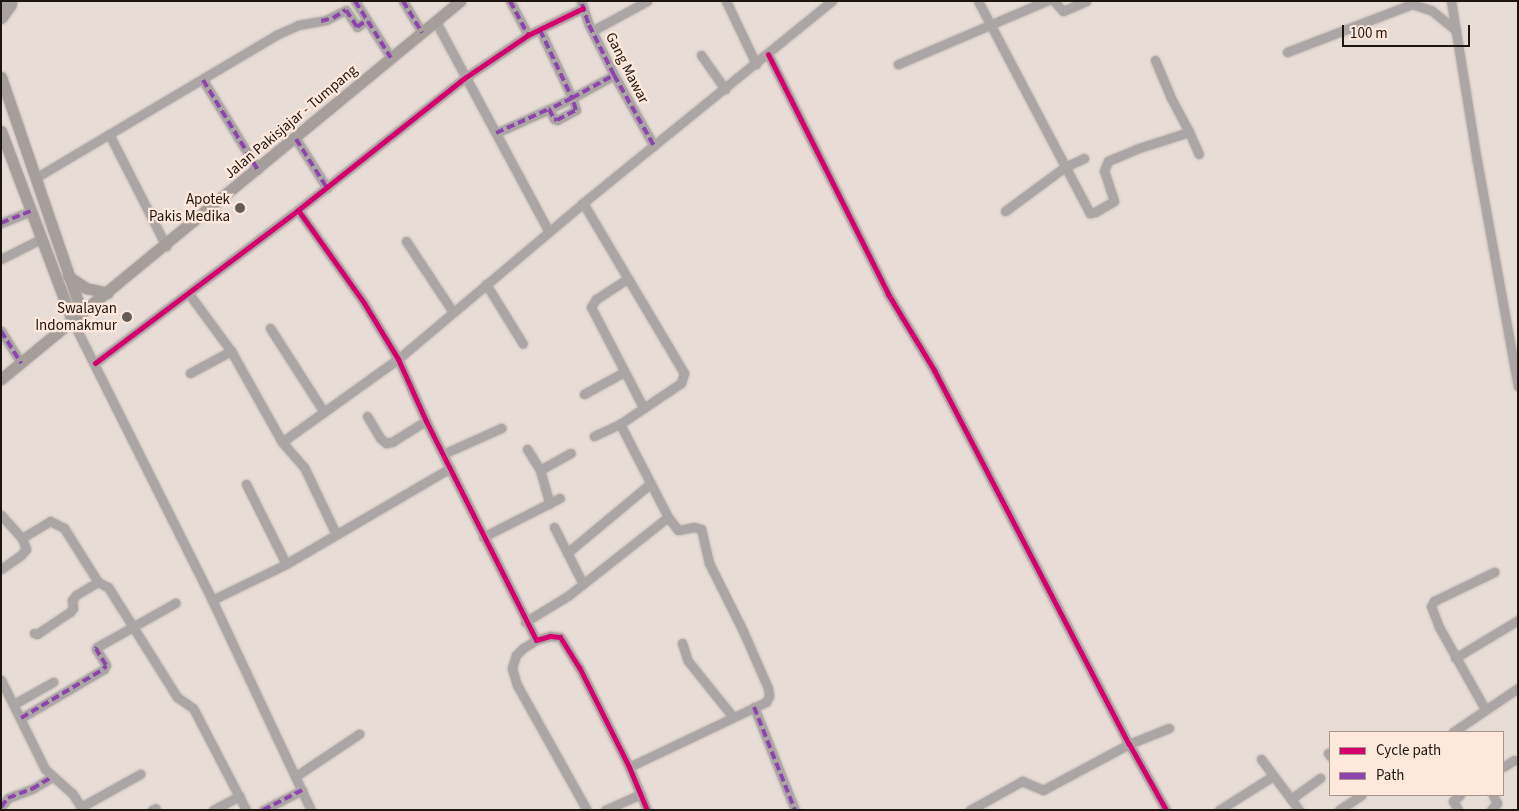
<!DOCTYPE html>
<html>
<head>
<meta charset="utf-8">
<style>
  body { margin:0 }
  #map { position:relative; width:1519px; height:811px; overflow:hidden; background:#e8dcd6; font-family:"Source Sans 3",sans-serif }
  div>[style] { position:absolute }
  .roads { filter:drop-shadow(0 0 1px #c2b9b4) drop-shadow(0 0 1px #c2b9b4) }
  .minor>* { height:9px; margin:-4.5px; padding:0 4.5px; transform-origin:4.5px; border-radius:4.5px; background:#aba6a5 }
  .major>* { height:11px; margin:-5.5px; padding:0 5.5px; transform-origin:5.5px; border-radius:5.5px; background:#a59e9b }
  .highway>* { height:14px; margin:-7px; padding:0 7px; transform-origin:7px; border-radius:7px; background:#aaa2a0 }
  .quiet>* { height:4px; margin-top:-2px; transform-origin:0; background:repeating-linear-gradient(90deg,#8e44ad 0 8px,transparent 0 12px) }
  .cycleway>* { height:5px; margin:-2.5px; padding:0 2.5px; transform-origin:2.5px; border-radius:2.5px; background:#d6006c }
  .dots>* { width:14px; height:14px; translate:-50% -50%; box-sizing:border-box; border:2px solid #fee8db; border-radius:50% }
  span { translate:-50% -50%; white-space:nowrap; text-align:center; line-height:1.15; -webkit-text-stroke:4.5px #fee8db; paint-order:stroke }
  .street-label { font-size:15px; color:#1c1510 }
  .poi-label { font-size:15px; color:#1c1510 }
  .right { translate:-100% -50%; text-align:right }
  .frame { position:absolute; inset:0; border:2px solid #1c1510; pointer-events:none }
  .legend { position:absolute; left:1329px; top:731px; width:175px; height:65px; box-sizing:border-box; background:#fee8db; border:1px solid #a4948a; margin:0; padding:6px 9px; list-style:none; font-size:15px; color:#1c1510 }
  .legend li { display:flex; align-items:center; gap:10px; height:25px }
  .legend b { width:25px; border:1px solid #a4948a }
  .scale { position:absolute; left:1342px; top:25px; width:128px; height:22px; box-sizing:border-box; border:2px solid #1c1510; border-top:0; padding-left:6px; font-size:15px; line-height:18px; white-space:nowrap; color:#1c1510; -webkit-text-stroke:4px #fee8db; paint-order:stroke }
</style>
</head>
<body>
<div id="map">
  <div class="roads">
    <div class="minor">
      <div style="left:355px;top:1px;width:67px;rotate:57.7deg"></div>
      <div style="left:403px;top:1px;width:37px;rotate:59deg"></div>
      <div style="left:510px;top:1px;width:38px;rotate:62deg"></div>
      <div style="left:581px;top:1px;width:25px;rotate:72deg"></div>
      <div style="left:589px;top:25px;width:56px;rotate:63.4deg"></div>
      <div style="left:614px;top:75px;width:81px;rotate:60.6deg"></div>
      <div style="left:726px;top:1px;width:70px;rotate:64.5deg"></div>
      <div style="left:978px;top:1px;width:240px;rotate:62.2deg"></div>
      <div style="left:1090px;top:213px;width:5px;rotate:-11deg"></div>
      <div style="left:1095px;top:212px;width:22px;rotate:-30deg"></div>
      <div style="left:1114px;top:201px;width:32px;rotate:-108deg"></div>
      <div style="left:1104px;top:171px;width:11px;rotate:-68deg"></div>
      <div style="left:1108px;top:161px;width:30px;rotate:-23deg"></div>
      <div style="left:1136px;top:149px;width:56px;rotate:-17.8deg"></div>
      <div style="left:1189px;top:132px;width:24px;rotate:66deg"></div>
      <div style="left:1054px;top:1px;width:13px;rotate:48deg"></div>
      <div style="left:1063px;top:11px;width:25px;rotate:-23deg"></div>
      <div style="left:1451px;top:1px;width:162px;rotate:80.8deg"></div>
      <div style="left:1477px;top:161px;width:229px;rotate:79.7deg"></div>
      <div style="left:436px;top:22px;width:238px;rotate:61.7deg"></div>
      <div style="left:540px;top:30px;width:75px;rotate:64.8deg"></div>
      <div style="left:572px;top:98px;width:25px;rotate:154deg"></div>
      <div style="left:592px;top:31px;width:63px;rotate:-28.6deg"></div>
      <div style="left:1287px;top:52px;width:134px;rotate:-21deg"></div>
      <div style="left:1412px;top:4px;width:20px;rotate:18deg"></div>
      <div style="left:1431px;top:10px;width:32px;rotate:39deg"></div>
      <div style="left:768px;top:54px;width:268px;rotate:63.4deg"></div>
      <div style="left:888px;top:294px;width:89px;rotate:58.8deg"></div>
      <div style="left:934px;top:370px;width:422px;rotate:62.5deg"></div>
      <div style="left:1129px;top:744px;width:76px;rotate:60.7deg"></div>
      <div style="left:701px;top:55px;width:42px;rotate:54.8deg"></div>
      <div style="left:1155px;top:60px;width:41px;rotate:67.2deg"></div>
      <div style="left:1171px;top:98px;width:38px;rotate:62deg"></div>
      <div style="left:898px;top:64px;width:161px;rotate:-23.1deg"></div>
      <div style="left:203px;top:80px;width:105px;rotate:58.6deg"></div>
      <div style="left:496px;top:133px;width:58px;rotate:-24.4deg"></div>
      <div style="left:549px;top:109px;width:11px;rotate:63deg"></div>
      <div style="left:554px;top:119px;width:3px;rotate:18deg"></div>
      <div style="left:557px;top:120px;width:21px;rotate:-28deg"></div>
      <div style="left:576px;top:110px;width:13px;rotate:-108deg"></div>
      <div style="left:572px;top:98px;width:48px;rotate:-28.7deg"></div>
      <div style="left:109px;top:134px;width:126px;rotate:63deg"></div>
      <div style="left:296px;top:139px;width:58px;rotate:57.7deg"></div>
      <div style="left:37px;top:177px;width:278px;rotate:-30.7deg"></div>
      <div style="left:276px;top:35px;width:24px;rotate:-24deg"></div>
      <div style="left:298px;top:25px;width:28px;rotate:-10deg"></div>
      <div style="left:326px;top:20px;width:22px;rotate:-27deg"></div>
      <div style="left:346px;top:10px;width:20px;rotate:57deg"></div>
      <div style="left:357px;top:27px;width:12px;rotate:-35deg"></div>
      <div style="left:298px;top:210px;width:114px;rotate:54.6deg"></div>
      <div style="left:364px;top:303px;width:66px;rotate:58.7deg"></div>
      <div style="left:398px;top:359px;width:68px;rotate:65.7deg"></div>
      <div style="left:426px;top:421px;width:245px;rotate:63.3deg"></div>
      <div style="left:536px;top:640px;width:15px;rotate:-16deg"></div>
      <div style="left:550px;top:636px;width:10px;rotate:6deg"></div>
      <div style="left:560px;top:637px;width:36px;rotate:58deg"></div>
      <div style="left:579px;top:667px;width:112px;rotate:63.4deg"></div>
      <div style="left:629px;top:767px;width:47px;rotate:67.3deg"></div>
      <div style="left:1005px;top:211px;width:74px;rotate:-36.3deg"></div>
      <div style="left:1065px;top:167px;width:21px;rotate:-25deg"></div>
      <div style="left:1px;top:223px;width:32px;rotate:-22deg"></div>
      <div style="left:406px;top:241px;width:85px;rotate:56.5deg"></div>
      <div style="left:1px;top:259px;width:45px;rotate:-26.6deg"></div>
      <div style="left:627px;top:279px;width:37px;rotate:147deg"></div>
      <div style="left:596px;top:299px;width:9px;rotate:122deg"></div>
      <div style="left:591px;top:307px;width:113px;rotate:62.5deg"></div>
      <div style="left:486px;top:284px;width:70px;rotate:58.3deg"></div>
      <div style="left:189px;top:294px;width:71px;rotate:53.6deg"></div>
      <div style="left:231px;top:351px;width:104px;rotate:60.7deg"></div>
      <div style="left:282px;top:442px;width:33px;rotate:49deg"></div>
      <div style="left:304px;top:467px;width:74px;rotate:64.5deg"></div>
      <div style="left:72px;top:320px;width:313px;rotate:63.4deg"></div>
      <div style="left:212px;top:600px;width:232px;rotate:64.8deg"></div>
      <div style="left:270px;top:328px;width:100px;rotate:57.3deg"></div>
      <div style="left:1px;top:331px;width:38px;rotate:58deg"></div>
      <div style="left:95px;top:363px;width:254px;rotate:-37deg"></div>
      <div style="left:298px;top:210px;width:214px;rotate:-38.4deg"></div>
      <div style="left:466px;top:77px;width:75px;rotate:-34.1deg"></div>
      <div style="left:528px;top:35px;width:61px;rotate:-26.1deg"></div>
      <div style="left:190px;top:373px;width:47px;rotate:-28.2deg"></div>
      <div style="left:584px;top:394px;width:46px;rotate:-28.8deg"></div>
      <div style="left:367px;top:416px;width:26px;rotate:59deg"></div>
      <div style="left:380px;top:438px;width:8px;rotate:40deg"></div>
      <div style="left:386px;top:443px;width:6px;rotate:-9deg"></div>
      <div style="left:392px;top:442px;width:40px;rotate:-32deg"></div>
      <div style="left:594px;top:436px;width:29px;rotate:-25deg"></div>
      <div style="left:282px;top:442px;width:143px;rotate:-35.6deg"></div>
      <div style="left:398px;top:359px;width:242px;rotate:-40.1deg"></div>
      <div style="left:583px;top:203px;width:321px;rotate:-39.1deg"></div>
      <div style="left:527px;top:449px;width:25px;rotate:58deg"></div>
      <div style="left:540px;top:470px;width:35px;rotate:74deg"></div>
      <div style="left:443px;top:454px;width:64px;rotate:-24.1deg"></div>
      <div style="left:540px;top:470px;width:35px;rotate:-29deg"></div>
      <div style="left:246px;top:484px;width:89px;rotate:63.4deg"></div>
      <div style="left:1px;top:515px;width:31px;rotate:48deg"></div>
      <div style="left:22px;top:538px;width:12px;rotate:70deg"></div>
      <div style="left:26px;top:549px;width:8px;rotate:130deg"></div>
      <div style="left:21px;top:555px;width:24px;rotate:145deg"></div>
      <div style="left:554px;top:527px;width:64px;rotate:63deg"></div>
      <div style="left:483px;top:537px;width:86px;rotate:-26.9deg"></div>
      <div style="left:22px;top:538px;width:33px;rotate:-31deg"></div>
      <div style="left:50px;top:521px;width:16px;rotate:27deg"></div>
      <div style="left:64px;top:528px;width:64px;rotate:57.8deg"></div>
      <div style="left:98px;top:582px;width:11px;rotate:27deg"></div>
      <div style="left:108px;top:587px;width:130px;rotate:57.9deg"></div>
      <div style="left:177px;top:697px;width:19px;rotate:35deg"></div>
      <div style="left:193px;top:708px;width:115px;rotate:62.5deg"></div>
      <div style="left:567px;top:553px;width:109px;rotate:-39.8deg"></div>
      <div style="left:212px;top:600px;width:82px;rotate:-25.9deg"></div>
      <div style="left:286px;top:564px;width:190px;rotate:-30.3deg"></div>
      <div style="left:525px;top:622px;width:52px;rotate:-31.5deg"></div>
      <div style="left:569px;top:595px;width:126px;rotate:-38.2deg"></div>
      <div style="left:668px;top:517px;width:105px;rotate:-117.3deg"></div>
      <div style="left:620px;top:424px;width:73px;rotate:-33.9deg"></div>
      <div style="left:681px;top:383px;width:10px;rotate:-73deg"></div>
      <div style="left:684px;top:373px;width:198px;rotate:-120.7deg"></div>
      <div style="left:34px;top:633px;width:3px;rotate:18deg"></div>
      <div style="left:37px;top:634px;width:40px;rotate:-34deg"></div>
      <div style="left:70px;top:612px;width:5px;rotate:-53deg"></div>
      <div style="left:73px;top:608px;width:8px;rotate:-97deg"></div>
      <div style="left:72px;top:600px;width:6px;rotate:-51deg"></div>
      <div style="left:76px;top:595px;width:26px;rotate:-31deg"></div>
      <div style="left:536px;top:640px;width:15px;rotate:148deg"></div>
      <div style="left:523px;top:648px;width:10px;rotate:135deg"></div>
      <div style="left:516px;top:655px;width:14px;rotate:107deg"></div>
      <div style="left:512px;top:668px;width:18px;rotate:74deg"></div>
      <div style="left:517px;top:685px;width:143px;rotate:60.8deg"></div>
      <div style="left:682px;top:643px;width:19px;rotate:72deg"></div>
      <div style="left:688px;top:661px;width:72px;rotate:51.2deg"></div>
      <div style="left:1455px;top:658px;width:74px;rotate:-31.1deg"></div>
      <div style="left:1px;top:680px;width:99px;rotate:63.7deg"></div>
      <div style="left:45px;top:769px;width:36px;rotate:42deg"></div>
      <div style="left:72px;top:793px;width:20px;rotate:57deg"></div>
      <div style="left:14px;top:704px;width:45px;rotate:-29.4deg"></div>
      <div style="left:754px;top:707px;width:111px;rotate:68.3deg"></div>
      <div style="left:1485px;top:709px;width:94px;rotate:-119.3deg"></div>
      <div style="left:1439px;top:627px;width:22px;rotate:-111deg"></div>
      <div style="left:1431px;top:606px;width:6px;rotate:-59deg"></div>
      <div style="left:1434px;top:601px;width:67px;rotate:-25.8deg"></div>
      <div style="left:21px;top:718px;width:96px;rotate:-30.6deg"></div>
      <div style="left:104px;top:669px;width:4px;rotate:-63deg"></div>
      <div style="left:106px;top:665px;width:19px;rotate:-122deg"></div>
      <div style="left:96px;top:649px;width:2px;rotate:-63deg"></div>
      <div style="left:97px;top:647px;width:90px;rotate:-29.4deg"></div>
      <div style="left:1453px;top:732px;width:78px;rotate:-34.1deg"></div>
      <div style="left:1328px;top:753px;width:4px;rotate:56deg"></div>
      <div style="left:1261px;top:759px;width:50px;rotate:53.1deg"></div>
      <div style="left:1291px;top:799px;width:36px;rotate:-36deg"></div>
      <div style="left:629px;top:767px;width:152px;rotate:-25.4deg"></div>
      <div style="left:766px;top:702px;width:7px;rotate:-63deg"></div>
      <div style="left:769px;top:696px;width:8px;rotate:-97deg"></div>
      <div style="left:768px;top:688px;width:62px;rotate:-113.7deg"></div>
      <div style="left:743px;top:631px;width:76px;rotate:-116.6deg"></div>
      <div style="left:709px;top:563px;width:35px;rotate:-103deg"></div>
      <div style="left:701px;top:529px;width:7px;rotate:-164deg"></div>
      <div style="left:694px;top:527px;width:16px;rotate:169deg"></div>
      <div style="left:678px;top:530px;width:16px;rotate:-128deg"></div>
      <div style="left:1503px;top:767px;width:13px;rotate:-32deg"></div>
      <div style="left:296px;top:776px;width:76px;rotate:-33.7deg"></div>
      <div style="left:1291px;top:799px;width:14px;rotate:54deg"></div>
      <div style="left:1px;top:807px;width:11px;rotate:-52deg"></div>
      <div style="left:8px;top:798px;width:26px;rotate:-21deg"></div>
      <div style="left:32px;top:789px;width:23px;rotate:-31deg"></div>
      <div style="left:81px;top:807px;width:68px;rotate:-29.2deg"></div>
      <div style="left:152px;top:810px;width:4px;rotate:-27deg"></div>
      <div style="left:213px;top:810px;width:30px;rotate:-28deg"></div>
      <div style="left:263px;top:810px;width:44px;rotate:-27.1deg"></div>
      <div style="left:605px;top:810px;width:39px;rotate:-24deg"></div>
      <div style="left:970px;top:810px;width:60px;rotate:-29.1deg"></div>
      <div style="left:1022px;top:781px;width:23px;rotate:23deg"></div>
      <div style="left:1043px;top:790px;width:98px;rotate:-28.1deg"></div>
      <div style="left:1129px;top:744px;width:43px;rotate:-21.8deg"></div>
      <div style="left:1219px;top:810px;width:64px;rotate:-32.2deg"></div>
      <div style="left:1339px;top:810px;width:27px;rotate:-34deg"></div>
      <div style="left:1458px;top:810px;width:10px;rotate:-119deg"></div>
      <div style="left:1453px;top:801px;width:9px;rotate:-41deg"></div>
      <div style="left:1491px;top:810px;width:9px;rotate:-49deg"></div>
      <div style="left:1497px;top:803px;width:9px;rotate:-117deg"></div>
    </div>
    <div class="major">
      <div style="left:1px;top:77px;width:250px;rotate:71.1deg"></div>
      <div style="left:1px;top:131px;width:202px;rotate:69.4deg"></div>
      <div style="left:68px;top:276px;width:22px;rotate:34deg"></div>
      <div style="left:86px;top:288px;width:22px;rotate:13deg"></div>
      <div style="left:1px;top:379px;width:595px;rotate:-39.47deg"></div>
    </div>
    <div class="highway">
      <div style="left:1px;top:17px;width:16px;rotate:-55deg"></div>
    </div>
  </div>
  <div class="quiet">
    <div style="left:355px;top:1px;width:67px;rotate:57.7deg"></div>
    <div style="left:403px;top:1px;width:37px;rotate:59deg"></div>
    <div style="left:510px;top:1px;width:38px;rotate:62deg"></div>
    <div style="left:582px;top:4px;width:22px;rotate:72deg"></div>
    <div style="left:589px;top:25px;width:56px;rotate:63.4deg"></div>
    <div style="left:614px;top:75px;width:81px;rotate:60.6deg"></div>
    <div style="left:321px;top:21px;width:12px;rotate:-14deg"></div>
    <div style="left:333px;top:18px;width:15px;rotate:-32deg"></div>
    <div style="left:346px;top:10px;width:20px;rotate:57deg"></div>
    <div style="left:357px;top:27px;width:12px;rotate:-35deg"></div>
    <div style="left:540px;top:30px;width:75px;rotate:64.8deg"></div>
    <div style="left:572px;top:98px;width:25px;rotate:154deg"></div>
    <div style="left:203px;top:80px;width:105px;rotate:58.6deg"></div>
    <div style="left:496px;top:133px;width:58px;rotate:-24.4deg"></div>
    <div style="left:549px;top:109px;width:11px;rotate:63deg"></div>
    <div style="left:554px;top:119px;width:3px;rotate:18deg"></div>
    <div style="left:557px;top:120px;width:21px;rotate:-28deg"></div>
    <div style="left:576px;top:110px;width:13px;rotate:-108deg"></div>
    <div style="left:572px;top:98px;width:48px;rotate:-28.7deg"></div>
    <div style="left:296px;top:139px;width:58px;rotate:57.7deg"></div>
    <div style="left:1px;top:223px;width:32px;rotate:-22deg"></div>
    <div style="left:1px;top:331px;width:38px;rotate:58deg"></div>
    <div style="left:754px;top:707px;width:111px;rotate:68.3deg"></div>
    <div style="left:21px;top:718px;width:96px;rotate:-30.6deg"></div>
    <div style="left:104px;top:669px;width:4px;rotate:-63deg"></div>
    <div style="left:106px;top:665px;width:19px;rotate:-122deg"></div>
    <div style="left:96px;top:649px;width:2px;rotate:-63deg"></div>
    <div style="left:1px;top:807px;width:11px;rotate:-52deg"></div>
    <div style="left:8px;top:798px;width:26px;rotate:-21deg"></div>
    <div style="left:32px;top:789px;width:23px;rotate:-31deg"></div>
    <div style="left:263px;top:810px;width:44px;rotate:-27.1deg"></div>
  </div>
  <div class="cycleway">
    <div style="left:768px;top:54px;width:268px;rotate:63.4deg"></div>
    <div style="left:888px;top:294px;width:89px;rotate:58.8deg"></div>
    <div style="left:934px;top:370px;width:422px;rotate:62.5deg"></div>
    <div style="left:1129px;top:744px;width:76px;rotate:60.7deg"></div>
    <div style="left:298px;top:210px;width:114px;rotate:54.6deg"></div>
    <div style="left:364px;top:303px;width:66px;rotate:58.7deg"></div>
    <div style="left:398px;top:359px;width:68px;rotate:65.7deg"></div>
    <div style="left:426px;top:421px;width:245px;rotate:63.3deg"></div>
    <div style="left:536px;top:640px;width:15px;rotate:-16deg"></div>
    <div style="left:550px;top:636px;width:10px;rotate:6deg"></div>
    <div style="left:560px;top:637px;width:36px;rotate:58deg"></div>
    <div style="left:579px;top:667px;width:112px;rotate:63.4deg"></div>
    <div style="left:629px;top:767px;width:47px;rotate:67.3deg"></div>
    <div style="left:95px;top:363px;width:254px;rotate:-37deg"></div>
    <div style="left:298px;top:210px;width:214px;rotate:-38.4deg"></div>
    <div style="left:466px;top:77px;width:75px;rotate:-34.1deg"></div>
    <div style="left:528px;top:35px;width:61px;rotate:-26.1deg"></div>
  </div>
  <div class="dots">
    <div style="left:240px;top:208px;background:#635b55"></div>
    <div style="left:127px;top:317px;background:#635b55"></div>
  </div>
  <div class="street-label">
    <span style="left:627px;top:68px;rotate:63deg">Gang Mawar</span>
    <span style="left:291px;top:122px;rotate:-40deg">Jalan Pakisjajar - Tumpang</span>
  </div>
  <div class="poi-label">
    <span class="right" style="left:230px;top:208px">Apotek<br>Pakis Medika</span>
    <span class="right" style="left:117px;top:317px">Swalayan<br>Indomakmur</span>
  </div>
  <div class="frame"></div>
  <ul class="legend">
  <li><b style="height:6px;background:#d6006c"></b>Cycle path</li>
  <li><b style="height:6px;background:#8e44ad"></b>Path</li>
  </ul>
  <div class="scale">100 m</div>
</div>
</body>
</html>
